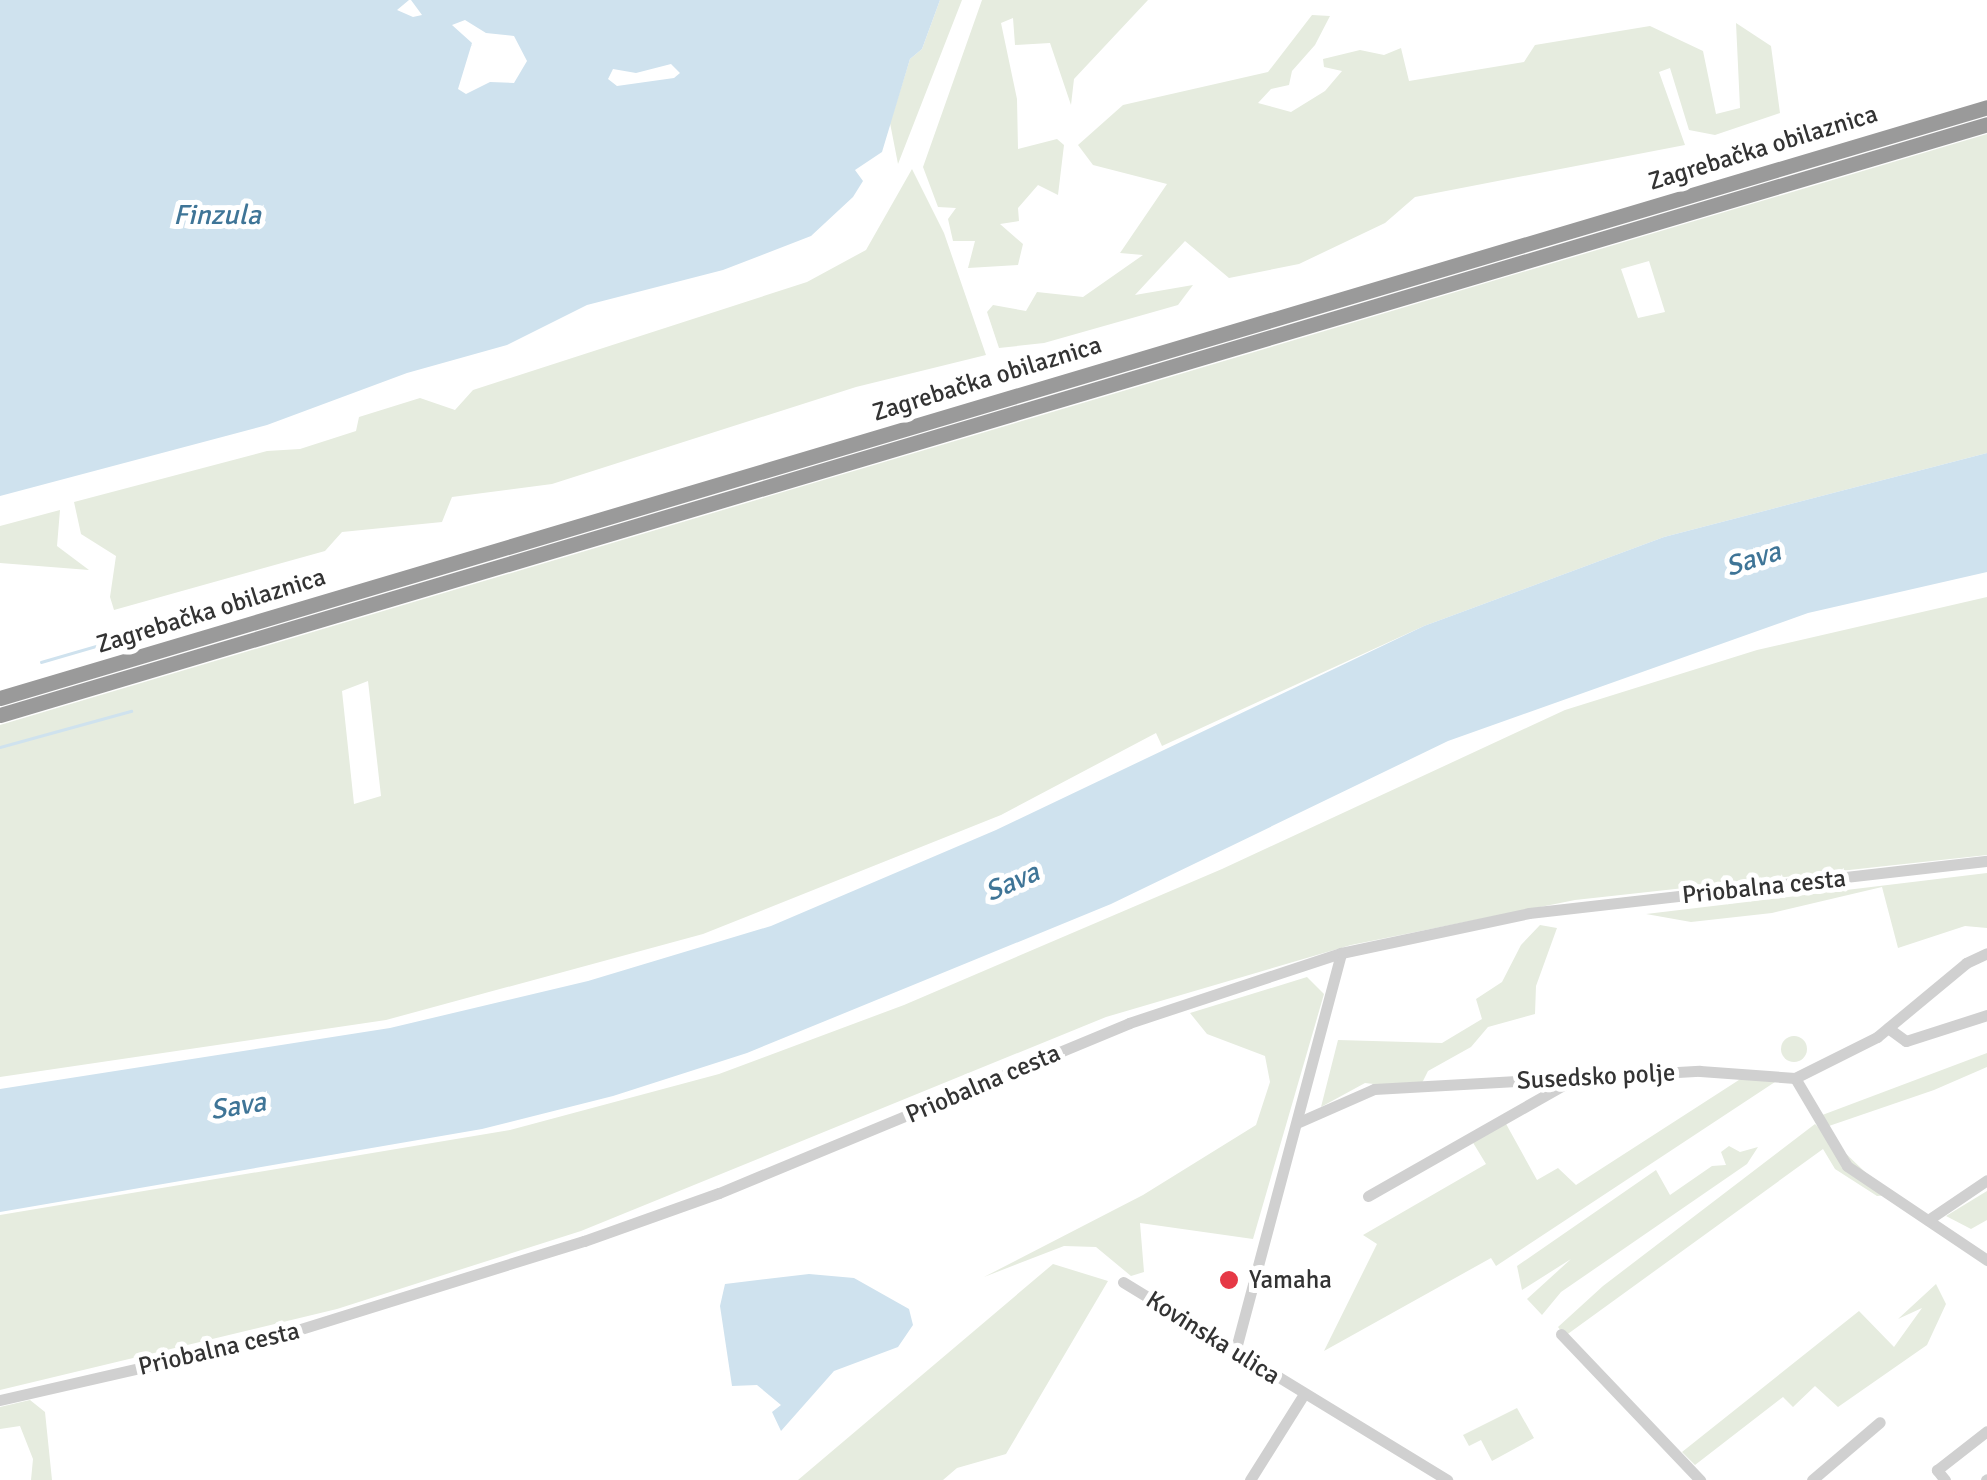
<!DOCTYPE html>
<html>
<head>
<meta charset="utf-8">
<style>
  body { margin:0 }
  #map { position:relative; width:1987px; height:1480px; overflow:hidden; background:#fff; font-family:Signika,sans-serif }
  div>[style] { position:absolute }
  .green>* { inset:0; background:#e6ecdf }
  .round { border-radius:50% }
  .water>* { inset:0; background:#cfe2ee }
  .stream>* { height:2.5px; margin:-1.25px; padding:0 1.25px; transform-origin:1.25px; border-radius:1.25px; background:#cfe2ee }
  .minor>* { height:11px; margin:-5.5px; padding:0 5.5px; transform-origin:5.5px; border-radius:5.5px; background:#d0d0d0 }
  .highway>* { height:15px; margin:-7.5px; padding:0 7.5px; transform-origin:7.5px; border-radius:7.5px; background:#9a9a9a }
  .dots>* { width:28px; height:28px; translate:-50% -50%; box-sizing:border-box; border:5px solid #fff; border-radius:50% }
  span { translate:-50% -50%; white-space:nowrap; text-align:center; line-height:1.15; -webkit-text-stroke:10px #fff; paint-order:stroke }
  .street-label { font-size:25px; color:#333 }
  .poi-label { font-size:25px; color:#333 }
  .left { translate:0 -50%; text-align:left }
  .water-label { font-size:28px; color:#3f7597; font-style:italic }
</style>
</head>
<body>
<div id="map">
  <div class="green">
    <div style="clip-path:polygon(940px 0,962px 0,898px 164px,890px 123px,910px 59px,922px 49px)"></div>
    <div style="clip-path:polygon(982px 0,1148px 0,1074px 79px,1071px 105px,1050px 43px,1015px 45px,1013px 18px,1001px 23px,1017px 99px,1018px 149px,1057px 139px,1064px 145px,1058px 195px,1038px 185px,1018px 208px,1019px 221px,1000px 224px,1023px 244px,1018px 265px,968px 268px,975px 241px,953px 241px,948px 219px,956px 208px,938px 207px,923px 167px)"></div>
    <div style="clip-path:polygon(1312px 15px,1330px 16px,1315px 45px,1292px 71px,1289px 85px,1271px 89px,1258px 103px,1291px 112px,1325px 91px,1342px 71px,1324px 67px,1323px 59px,1360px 50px,1384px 55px,1401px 48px,1409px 81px,1524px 62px,1535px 45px,1650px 26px,1703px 51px,1716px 114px,1740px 108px,1736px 23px,1771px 46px,1780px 113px,1715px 135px,1689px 130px,1670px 68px,1659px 72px,1685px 145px,1415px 197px,1385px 223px,1299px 264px,1229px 278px,1185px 241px,1135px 295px,1193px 285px,1178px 305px,1044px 343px,999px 348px,987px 312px,993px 305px,1026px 311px,1037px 292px,1083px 297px,1143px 255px,1120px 253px,1167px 184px,1093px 165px,1078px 145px,1123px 105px,1268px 72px)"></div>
    <div style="clip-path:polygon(evenodd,1987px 134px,1987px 453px,1664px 537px,1424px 626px,1162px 746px,1156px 733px,1001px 815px,703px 934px,386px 1020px,0 1077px,0 725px,1987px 134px,1649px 261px,1665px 312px,1638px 318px,1621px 269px,1649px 261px,1987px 134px,368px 681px,381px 796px,354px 804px,342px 691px,368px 681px)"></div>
    <div style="clip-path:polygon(912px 169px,944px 233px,986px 355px,856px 387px,552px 484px,452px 497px,442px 522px,342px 532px,325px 551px,114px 610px,110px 597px,116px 556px,81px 534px,74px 502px,267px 451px,300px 449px,356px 431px,359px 417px,420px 398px,455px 410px,473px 390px,807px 282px,866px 250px)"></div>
    <div style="clip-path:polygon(60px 510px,57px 546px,89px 570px,0 563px,0 526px)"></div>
    <div style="clip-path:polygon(1987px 597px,1987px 855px,1575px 900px,1351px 945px,1106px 1017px,581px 1231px,337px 1309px,0 1390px,0 1215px,510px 1130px,719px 1074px,904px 1005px,1222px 869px,1565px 710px,1757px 650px)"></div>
    <div style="clip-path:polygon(1987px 873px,1987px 928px,1965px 926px,1898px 948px,1882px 887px,1772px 913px,1691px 922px,1646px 914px)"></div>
    <div style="clip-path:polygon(1540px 925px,1557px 928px,1536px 986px,1535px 1014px,1488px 1027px,1471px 1047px,1428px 1071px,1419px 1089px,1365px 1083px,1321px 1107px,1338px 1040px,1442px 1043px,1482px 1019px,1476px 999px,1502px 982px,1521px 945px)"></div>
    <div style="clip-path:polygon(1307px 977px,1324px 994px,1253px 1239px,1140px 1223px,1144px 1272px,1131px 1276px,1096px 1247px,1064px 1246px,984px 1277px,1143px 1195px,1256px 1125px,1270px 1082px,1265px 1056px,1207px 1034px,1190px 1013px)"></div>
    <div class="round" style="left:1781px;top:1036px;width:26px;height:26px"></div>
    <div style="clip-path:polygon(1987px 1053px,1987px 1067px,1934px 1090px,1826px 1127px,1817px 1117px)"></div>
    <div style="clip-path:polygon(1742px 1078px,1778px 1080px,1496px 1266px,1491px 1258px,1324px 1351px,1377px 1244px,1363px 1235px,1486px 1164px,1472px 1141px,1505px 1122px,1537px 1180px,1558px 1168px,1576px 1185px)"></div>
    <div style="clip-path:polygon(1815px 1124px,1889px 1195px,1877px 1196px,1835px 1169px,1823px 1149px,1565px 1336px,1558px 1327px,1603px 1286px)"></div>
    <div style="clip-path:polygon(1729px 1146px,1740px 1152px,1758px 1147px,1747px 1164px,1561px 1292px,1542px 1315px,1527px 1299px,1571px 1259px,1522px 1290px,1517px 1266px,1656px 1170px,1670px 1195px,1712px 1166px,1726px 1165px,1721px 1152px)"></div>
    <div style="clip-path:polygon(1987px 1191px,1987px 1220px,1971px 1229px,1946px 1216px)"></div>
    <div style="clip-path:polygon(1053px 1264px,1108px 1281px,1006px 1454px,957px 1468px,943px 1480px,798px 1480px)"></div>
    <div style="clip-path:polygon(1936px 1284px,1946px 1304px,1927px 1345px,1838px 1407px,1815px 1386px,1793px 1407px,1783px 1397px,1695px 1465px,1682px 1452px,1859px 1311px,1894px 1347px,1922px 1308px,1898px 1319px)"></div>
    <div style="clip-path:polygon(30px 1400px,45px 1412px,52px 1480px,31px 1480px,33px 1459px,20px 1426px,0 1429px,0 1407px)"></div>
    <div style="clip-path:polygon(1517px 1408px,1534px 1438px,1492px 1461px,1481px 1440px,1469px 1446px,1463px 1435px)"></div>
  </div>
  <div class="water">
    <div style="clip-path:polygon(evenodd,0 0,409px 0,397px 10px,413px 17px,422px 15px,411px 0,940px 0,922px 49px,910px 59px,882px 152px,855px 170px,863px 181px,853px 197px,811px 236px,723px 270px,587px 305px,507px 345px,407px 373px,267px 425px,0 496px,0 0,465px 20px,486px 33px,514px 36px,527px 61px,514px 83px,490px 82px,466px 94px,458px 89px,472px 43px,452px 25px,465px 20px,0 0,671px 64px,680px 73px,674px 78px,617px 86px,608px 79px,613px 69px,636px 73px,671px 64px)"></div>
    <div style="clip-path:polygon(1987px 453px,1987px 572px,1808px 613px,1448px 741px,1111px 904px,747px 1053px,613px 1096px,482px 1129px,0 1212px,0 1089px,390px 1028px,588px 981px,771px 926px,996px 830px,1424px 626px,1664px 537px)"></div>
    <div style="clip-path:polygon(809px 1274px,854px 1278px,909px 1309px,913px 1325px,898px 1347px,834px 1371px,781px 1431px,772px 1412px,781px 1405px,757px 1385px,732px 1386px,720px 1306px,725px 1284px)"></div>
  </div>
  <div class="stream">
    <div style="left:41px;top:662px;width:136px;rotate:-16.2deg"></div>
    <div style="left:0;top:747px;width:136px;rotate:-15.4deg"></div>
  </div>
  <div class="minor">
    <div style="left:1888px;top:1028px;width:22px;rotate:36deg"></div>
    <div style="left:1906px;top:1041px;width:85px;rotate:-17.8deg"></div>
    <div style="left:1795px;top:1078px;width:102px;rotate:59.4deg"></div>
    <div style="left:1847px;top:1166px;width:169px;rotate:33.9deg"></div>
    <div style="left:1299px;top:1122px;width:82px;rotate:-23.7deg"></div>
    <div style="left:1374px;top:1089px;width:326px;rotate:-3.2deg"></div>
    <div style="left:1700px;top:1071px;width:95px;rotate:4.2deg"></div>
    <div style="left:1795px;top:1078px;width:92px;rotate:-26.6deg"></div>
    <div style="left:1877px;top:1037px;width:116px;rotate:-39.7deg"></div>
    <div style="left:1966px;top:963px;width:23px;rotate:-25deg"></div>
    <div style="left:1368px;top:1196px;width:237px;rotate:-29.6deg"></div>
    <div style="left:1928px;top:1220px;width:71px;rotate:-34.1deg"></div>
    <div style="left:1123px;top:1282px;width:380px;rotate:31.4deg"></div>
    <div style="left:1561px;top:1334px;width:202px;rotate:46.4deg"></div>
    <div style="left:1235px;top:1352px;width:413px;rotate:-75.1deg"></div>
    <div style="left:0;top:1400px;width:282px;rotate:-12.9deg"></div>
    <div style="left:275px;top:1337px;width:324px;rotate:-17.3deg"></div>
    <div style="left:584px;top:1241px;width:143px;rotate:-19.6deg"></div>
    <div style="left:719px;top:1193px;width:444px;rotate:-22.5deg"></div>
    <div style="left:1129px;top:1023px;width:223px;rotate:-18.3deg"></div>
    <div style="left:1341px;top:953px;width:192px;rotate:-12deg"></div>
    <div style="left:1529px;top:913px;width:461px;rotate:-6.5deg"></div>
    <div style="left:1250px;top:1480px;width:102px;rotate:-57.9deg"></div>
    <div style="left:1812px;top:1480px;width:89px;rotate:-40.5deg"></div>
    <div style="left:1945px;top:1480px;width:13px;rotate:-129deg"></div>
    <div style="left:1937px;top:1470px;width:63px;rotate:-38deg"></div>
    <div style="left:1986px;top:1480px;width:1px;rotate:-45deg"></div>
  </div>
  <div class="highway">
    <div style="left:0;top:698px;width:2073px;rotate:-16.56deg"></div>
    <div style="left:0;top:715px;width:2073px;rotate:-16.56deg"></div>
  </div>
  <div class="dots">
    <div style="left:1229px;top:1280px;background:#e63946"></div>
  </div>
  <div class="street-label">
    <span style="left:1763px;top:148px;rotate:-17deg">Zagrebačka obilaznica</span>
    <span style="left:987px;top:379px;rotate:-17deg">Zagrebačka obilaznica</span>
    <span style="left:211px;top:611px;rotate:-17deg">Zagrebačka obilaznica</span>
    <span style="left:1764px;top:887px;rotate:-6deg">Priobalna cesta</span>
    <span style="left:1596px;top:1077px;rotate:-3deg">Susedsko polje</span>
    <span style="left:983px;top:1084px;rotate:-23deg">Priobalna cesta</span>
    <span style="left:1213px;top:1338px;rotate:32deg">Kovinska ulica</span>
    <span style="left:219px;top:1349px;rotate:-13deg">Priobalna cesta</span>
  </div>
  <div class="poi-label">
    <span class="left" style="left:1249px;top:1280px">Yamaha</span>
  </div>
  <div class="water-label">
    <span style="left:217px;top:215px">Finzula</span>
    <span style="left:1753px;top:559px;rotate:-18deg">Sava</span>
    <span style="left:1012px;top:882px;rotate:-24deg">Sava</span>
    <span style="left:238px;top:1106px;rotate:-9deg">Sava</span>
  </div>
</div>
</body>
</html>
